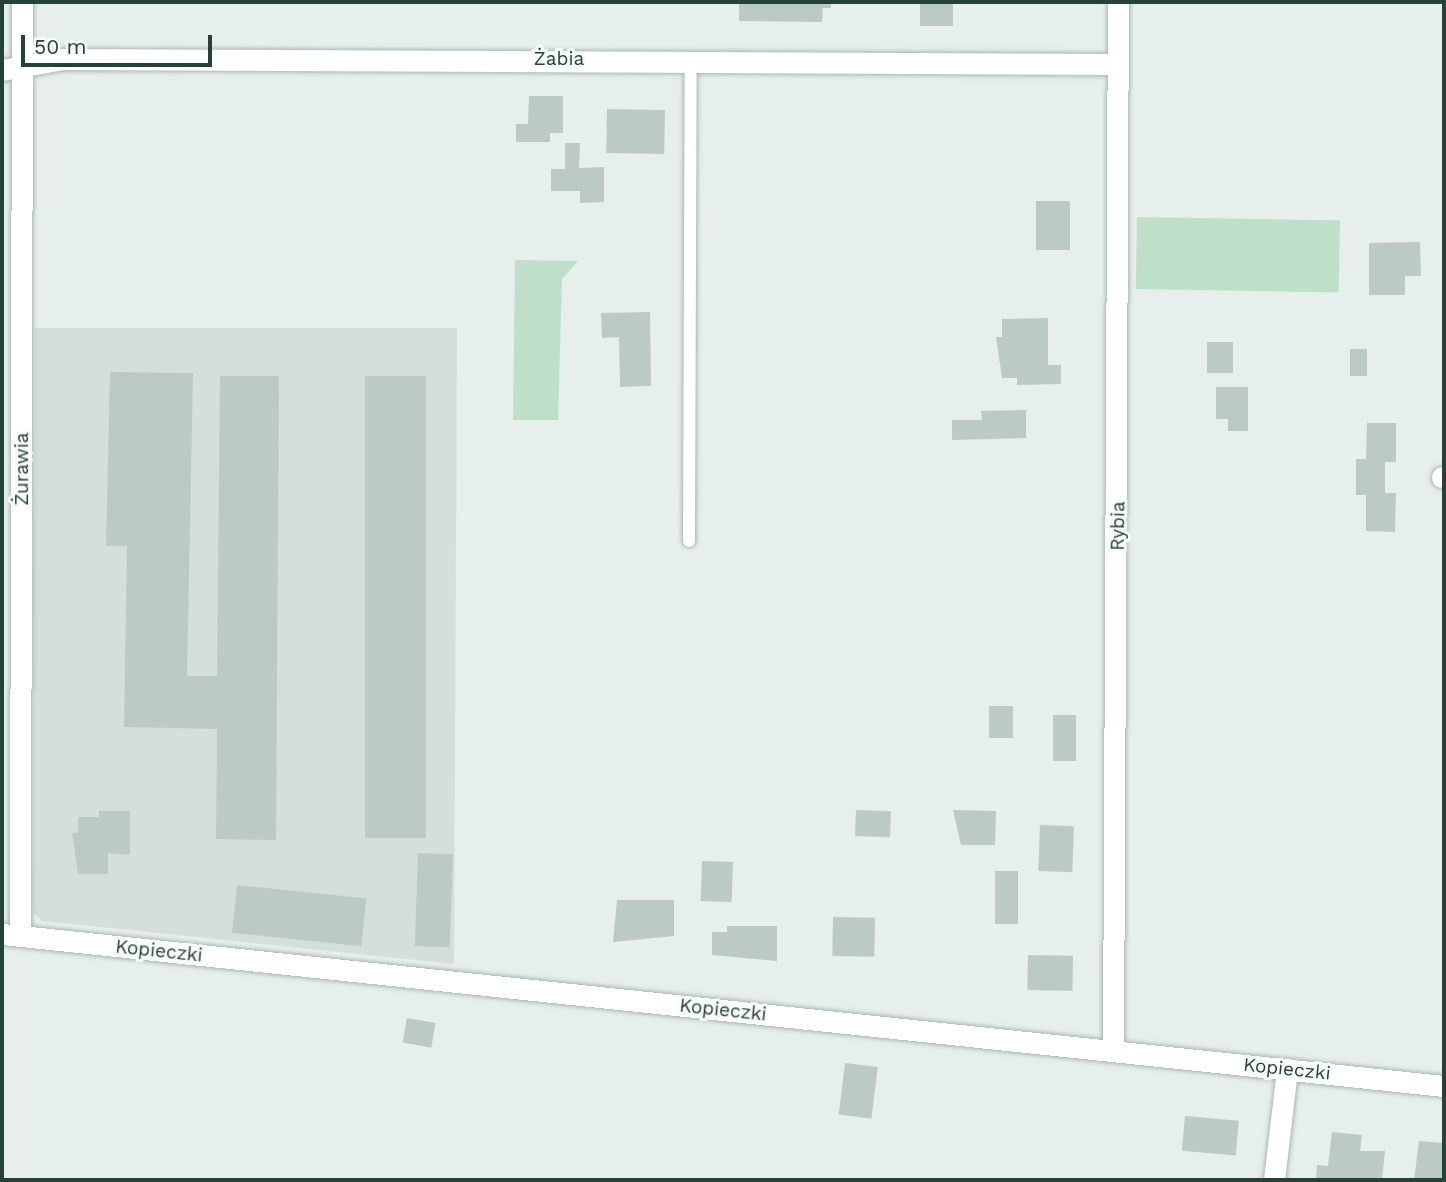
<!DOCTYPE html>
<html>
<head>
<meta charset="utf-8">
<style>
  body { margin:0 }
  #map { position:relative; width:1446px; height:1182px; overflow:hidden; background:#e6efeb; font-family:"Work Sans",sans-serif }
  div>[style] { position:absolute }
  .built>* { inset:0; background:#d4dfda }
  .green>* { inset:0; background:#bfe0c8; transform-origin:0 0 }
  .building>* { inset:0; background:#bbcac4; transform-origin:0 0 }
  .roads { filter:drop-shadow(0 0 2px #a8b8b2) drop-shadow(0 0 2px #a8b8b2) }
  .service>* { height:12px; margin:-6px; padding:0 6px; transform-origin:6px; border-radius:6px; background:#fff }
  .minor>* { height:21px; margin:-10.5px; padding:0 10.5px; transform-origin:10.5px; border-radius:10.5px; background:#fff }
  span { translate:-50% -50%; white-space:nowrap; text-align:center; line-height:1.15; -webkit-text-stroke:6px #f7fbf9; paint-order:stroke }
  .street-label { font-size:19px; color:#24423a }
  .frame { position:absolute; inset:0; border:4px solid #24423a; pointer-events:none }
  .scale { position:absolute; left:21px; top:35px; width:191px; height:32px; box-sizing:border-box; border:4px solid #24423a; border-top:0; padding-left:9px; font-size:21px; line-height:24px; white-space:nowrap; color:#24423a; -webkit-text-stroke:5px #f7fbf9; paint-order:stroke }
</style>
</head>
<body>
<div id="map">
  <div class="built">
    <div style="clip-path:polygon(35px 328px,457px 328px,454px 964px,42px 921px,33px 913px)"></div>
  </div>
  <div class="green">
    <div style="left:1137px;top:217px;width:203px;height:72px;rotate:1deg"></div>
    <div style="clip-path:polygon(515px 260px,578px 261px,562px 279px,558px 420px,513px 420px)"></div>
  </div>
  <div class="building">
    <div style="clip-path:polygon(739px 2px,831px 2px,831px 8px,823px 8px,822px 22px,739px 21px)"></div>
    <div style="left:920px;top:2px;width:33px;height:24px"></div>
    <div style="clip-path:polygon(529px 96px,563px 96px,563px 133px,550px 133px,550px 142px,516px 142px,516px 124px,528px 124px)"></div>
    <div style="left:607px;top:109px;width:58px;height:44px;rotate:1deg"></div>
    <div style="clip-path:polygon(565px 143px,580px 143px,579px 168px,604px 167px,604px 202px,580px 203px,580px 191px,551px 191px,551px 169px,565px 169px)"></div>
    <div style="left:1036px;top:201px;width:34px;height:49px"></div>
    <div style="clip-path:polygon(1420px 242px,1421px 276px,1405px 276px,1405px 295px,1369px 295px,1369px 243px)"></div>
    <div style="clip-path:polygon(650px 312px,651px 386px,620px 387px,619px 337px,602px 338px,601px 313px)"></div>
    <div style="clip-path:polygon(1048px 318px,1048px 365px,1061px 365px,1061px 384px,1017px 385px,1017px 378px,1002px 378px,996px 337px,1002px 337px,1002px 319px)"></div>
    <div style="left:1207px;top:342px;width:26px;height:31px"></div>
    <div style="left:1367px;top:349px;width:27px;height:17px;rotate:90deg"></div>
    <div style="clip-path:polygon(110px 372px,193px 373px,187px 676px,217px 676px,220px 376px,279px 376px,276px 840px,216px 839px,217px 729px,124px 727px,127px 546px,106px 546px)"></div>
    <div style="left:365px;top:376px;width:61px;height:462px"></div>
    <div style="clip-path:polygon(1216px 387px,1248px 387px,1248px 431px,1228px 431px,1228px 419px,1216px 419px)"></div>
    <div style="clip-path:polygon(1026px 410px,1026px 438px,952px 440px,952px 420px,982px 420px,981px 411px)"></div>
    <div style="clip-path:polygon(1367px 423px,1396px 423px,1396px 462px,1385px 462px,1385px 493px,1396px 493px,1395px 532px,1366px 531px,1366px 495px,1356px 495px,1356px 459px,1366px 459px)"></div>
    <div style="left:989px;top:706px;width:24px;height:32px"></div>
    <div style="left:1053px;top:715px;width:23px;height:46px"></div>
    <div style="left:856px;top:810px;width:35px;height:26px;rotate:2deg"></div>
    <div style="clip-path:polygon(953px 810px,996px 811px,995px 845px,961px 845px)"></div>
    <div style="clip-path:polygon(99px 811px,130px 811px,130px 855px,108px 853px,108px 874px,78px 874px,72px 833px,78px 833px,78px 817px,99px 817px)"></div>
    <div style="left:1040px;top:825px;width:34px;height:46px;rotate:2deg"></div>
    <div style="left:418px;top:853px;width:35px;height:93px;rotate:2deg"></div>
    <div style="left:702px;top:861px;width:31px;height:40px;rotate:2deg"></div>
    <div style="left:995px;top:871px;width:23px;height:53px"></div>
    <div style="left:237px;top:885px;width:130px;height:48px;rotate:6deg"></div>
    <div style="clip-path:polygon(617px 900px,674px 900px,674px 936px,613px 942px)"></div>
    <div style="left:833px;top:917px;width:42px;height:39px;rotate:1deg"></div>
    <div style="clip-path:polygon(727px 926px,777px 926px,777px 961px,712px 955px,712px 932px,727px 932px)"></div>
    <div style="left:1028px;top:955px;width:45px;height:35px;rotate:1deg"></div>
    <div style="left:407px;top:1018px;width:29px;height:25px;rotate:10deg"></div>
    <div style="left:845px;top:1063px;width:33px;height:52px;rotate:7deg"></div>
    <div style="left:1185px;top:1116px;width:54px;height:35px;rotate:5deg"></div>
    <div style="clip-path:polygon(1332px 1132px,1362px 1135px,1360px 1151px,1385px 1151px,1382px 1180px,1316px 1180px,1317px 1165px,1328px 1166px)"></div>
    <div style="clip-path:polygon(1419px 1141px,1443px 1143px,1444px 1180px,1414px 1180px)"></div>
  </div>
  <div class="roads">
    <div class="service">
      <div style="left:689px;top:541px;width:481px;rotate:-89.8deg"></div>
    </div>
    <div class="minor">
      <div style="left:2px;top:70px;width:62px;rotate:-10.2deg"></div>
      <div style="left:63px;top:59px;width:1054px;rotate:0.27deg"></div>
      <div style="left:1442px;top:477px;width:2px"></div>
      <div style="left:2px;top:934px;width:1450px;rotate:6.02deg"></div>
      <div style="left:20px;top:936px;width:934px;rotate:-89.88deg"></div>
      <div style="left:1113px;top:1051px;width:1049px;rotate:-89.73deg"></div>
      <div style="left:1274px;top:1180px;width:112px;rotate:-83.3deg"></div>
    </div>
  </div>
  <div class="street-label">
    <span style="left:559px;top:59px">Żabia</span>
    <span style="left:22px;top:469px;rotate:-90deg">Żurawia</span>
    <span style="left:1118px;top:526px;rotate:-89deg">Rybia</span>
    <span style="left:159px;top:951px;rotate:6deg">Kopieczki</span>
    <span style="left:723px;top:1010px;rotate:6deg">Kopieczki</span>
    <span style="left:1287px;top:1069px;rotate:6deg">Kopieczki</span>
  </div>
  <div class="frame"></div>
  <div class="scale">50 m</div>
</div>
</body>
</html>
